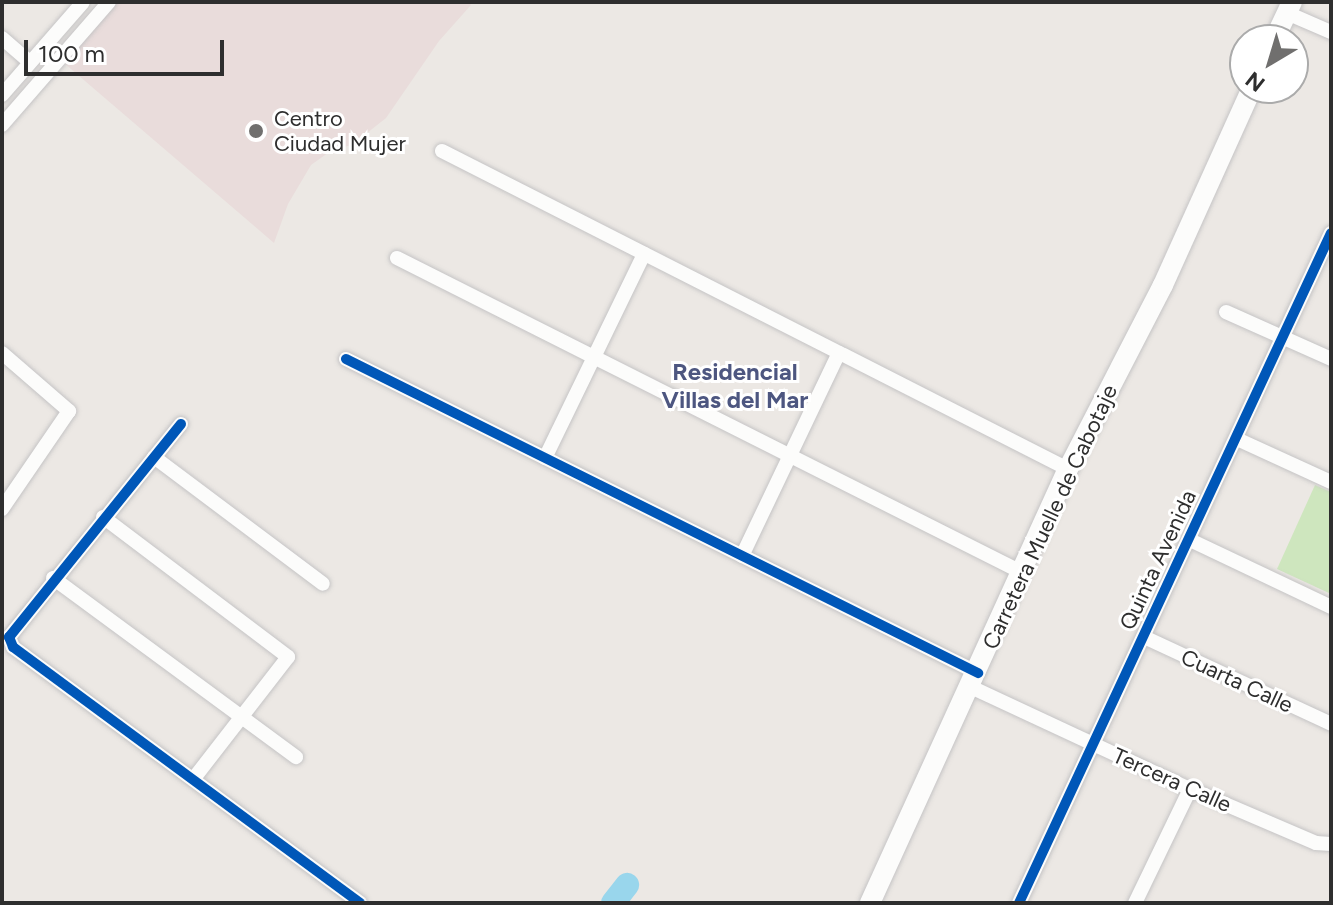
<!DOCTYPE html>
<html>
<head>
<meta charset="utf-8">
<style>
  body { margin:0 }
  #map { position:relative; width:1333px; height:905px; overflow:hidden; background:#ece8e4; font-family:Figtree,sans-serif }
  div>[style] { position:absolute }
  .medical>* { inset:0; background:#e9dcdb }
  .green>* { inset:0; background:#cee6be }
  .river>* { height:24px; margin:-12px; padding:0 12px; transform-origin:12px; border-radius:12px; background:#99d6ec }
  .roads { filter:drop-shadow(0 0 2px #c5c4c5) drop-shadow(0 0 2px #c5c4c5) }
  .street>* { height:14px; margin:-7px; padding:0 7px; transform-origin:7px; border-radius:7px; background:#fcfcfb }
  .secondary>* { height:20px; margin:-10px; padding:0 10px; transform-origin:10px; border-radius:10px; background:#fcfcfb }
  .cycleway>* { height:10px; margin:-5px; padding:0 5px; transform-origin:5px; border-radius:5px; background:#0057b8 }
  .dots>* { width:22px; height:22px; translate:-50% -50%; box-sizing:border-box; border:4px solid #fff; border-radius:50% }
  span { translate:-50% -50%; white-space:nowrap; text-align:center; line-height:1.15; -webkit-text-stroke:6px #fff; paint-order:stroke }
  .poi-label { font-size:22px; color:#2e2e2e }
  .left { translate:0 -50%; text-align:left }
  .street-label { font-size:22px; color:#2e2e2e }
  .neighbourhood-label { font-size:24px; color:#4d5680; font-weight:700 }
  .frame { position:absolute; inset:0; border:4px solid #2e2e2e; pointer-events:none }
  .north { position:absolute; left:1229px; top:24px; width:80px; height:80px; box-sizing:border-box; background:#fff; border:2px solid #ababab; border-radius:50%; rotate:218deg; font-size:22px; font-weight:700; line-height:32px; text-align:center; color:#2e2e2e }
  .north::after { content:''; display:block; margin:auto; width:28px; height:36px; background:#706f6e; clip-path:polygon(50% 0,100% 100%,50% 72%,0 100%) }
  .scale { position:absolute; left:24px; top:40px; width:200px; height:36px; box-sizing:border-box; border:4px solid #2e2e2e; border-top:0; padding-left:10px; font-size:24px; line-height:28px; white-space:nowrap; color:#2e2e2e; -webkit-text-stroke:6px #fff; paint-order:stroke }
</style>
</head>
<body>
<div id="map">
  <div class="medical">
    <div style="clip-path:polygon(117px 2px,468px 2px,471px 5px,439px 41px,386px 118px,352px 145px,332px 150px,311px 165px,288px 204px,274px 243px,64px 63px)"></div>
  </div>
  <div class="green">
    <div style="clip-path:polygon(1315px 485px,1331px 492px,1331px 594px,1277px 569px)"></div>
  </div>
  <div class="river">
    <div style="left:613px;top:903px;width:23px;rotate:-52deg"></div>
  </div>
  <div class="roads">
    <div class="street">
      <div style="left:1287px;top:13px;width:48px;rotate:23.4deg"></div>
      <div style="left:2px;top:38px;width:37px;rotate:41deg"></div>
      <div style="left:2px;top:95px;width:123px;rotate:-48.9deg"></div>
      <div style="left:2px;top:125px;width:163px;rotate:-49deg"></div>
      <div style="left:442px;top:151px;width:702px;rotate:26.93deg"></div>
      <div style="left:397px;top:258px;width:701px;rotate:26.71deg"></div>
      <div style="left:1226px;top:312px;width:115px;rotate:24.1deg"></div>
      <div style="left:2px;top:353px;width:89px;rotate:40.9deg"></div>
      <div style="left:69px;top:411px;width:119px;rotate:124.4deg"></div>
      <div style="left:346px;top:359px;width:706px;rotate:26.42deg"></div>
      <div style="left:181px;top:424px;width:274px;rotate:128.9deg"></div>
      <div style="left:9px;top:637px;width:11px;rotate:68deg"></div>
      <div style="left:13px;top:647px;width:431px;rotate:36.4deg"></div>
      <div style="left:1237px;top:439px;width:103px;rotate:24.6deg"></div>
      <div style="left:154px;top:457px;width:211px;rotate:36.9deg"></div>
      <div style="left:545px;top:458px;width:227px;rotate:-64.1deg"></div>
      <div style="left:103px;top:517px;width:232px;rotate:37.1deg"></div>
      <div style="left:288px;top:657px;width:152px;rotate:127.8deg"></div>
      <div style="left:1190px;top:540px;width:156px;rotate:25.4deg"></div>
      <div style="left:742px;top:556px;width:225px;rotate:-64.5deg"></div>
      <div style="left:53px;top:578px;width:302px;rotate:36.4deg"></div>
      <div style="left:1144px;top:637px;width:206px;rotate:24.9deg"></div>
      <div style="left:971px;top:687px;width:242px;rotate:25deg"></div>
      <div style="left:1190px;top:789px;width:137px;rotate:23.2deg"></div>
      <div style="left:1316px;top:843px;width:15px;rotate:4deg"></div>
      <div style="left:1019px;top:903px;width:739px;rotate:-65.03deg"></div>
      <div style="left:1135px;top:903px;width:127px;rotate:-64.2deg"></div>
    </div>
    <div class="secondary">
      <div style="left:1274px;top:40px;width:42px;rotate:-64.7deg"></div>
      <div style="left:870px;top:903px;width:477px;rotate:-65.5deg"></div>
      <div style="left:1068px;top:469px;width:207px;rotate:-62.7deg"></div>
      <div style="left:1163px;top:285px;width:216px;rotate:-65.7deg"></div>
    </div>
  </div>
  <div class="cycleway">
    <div style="left:346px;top:359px;width:706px;rotate:26.42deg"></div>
    <div style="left:181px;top:424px;width:274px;rotate:128.9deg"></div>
    <div style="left:9px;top:637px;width:11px;rotate:68deg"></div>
    <div style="left:13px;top:647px;width:431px;rotate:36.4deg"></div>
    <div style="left:1019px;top:903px;width:739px;rotate:-65.03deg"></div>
  </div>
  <div class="dots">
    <div style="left:256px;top:131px;background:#706f6e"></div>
  </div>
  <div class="poi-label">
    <span class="left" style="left:274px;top:131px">Centro<br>Ciudad Mujer</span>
  </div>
  <div class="street-label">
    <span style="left:1050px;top:517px;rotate:-65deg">Carretera Muelle de Cabotaje</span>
    <span style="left:1158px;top:560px;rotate:-65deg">Quinta Avenida</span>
    <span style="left:1237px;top:681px;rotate:25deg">Cuarta Calle</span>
    <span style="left:1172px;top:780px;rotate:24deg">Tercera Calle</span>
  </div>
  <div class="neighbourhood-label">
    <span style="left:735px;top:386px">Residencial<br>Villas del Mar</span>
  </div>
  <div class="frame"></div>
  <div class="north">N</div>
  <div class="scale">100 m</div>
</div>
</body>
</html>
